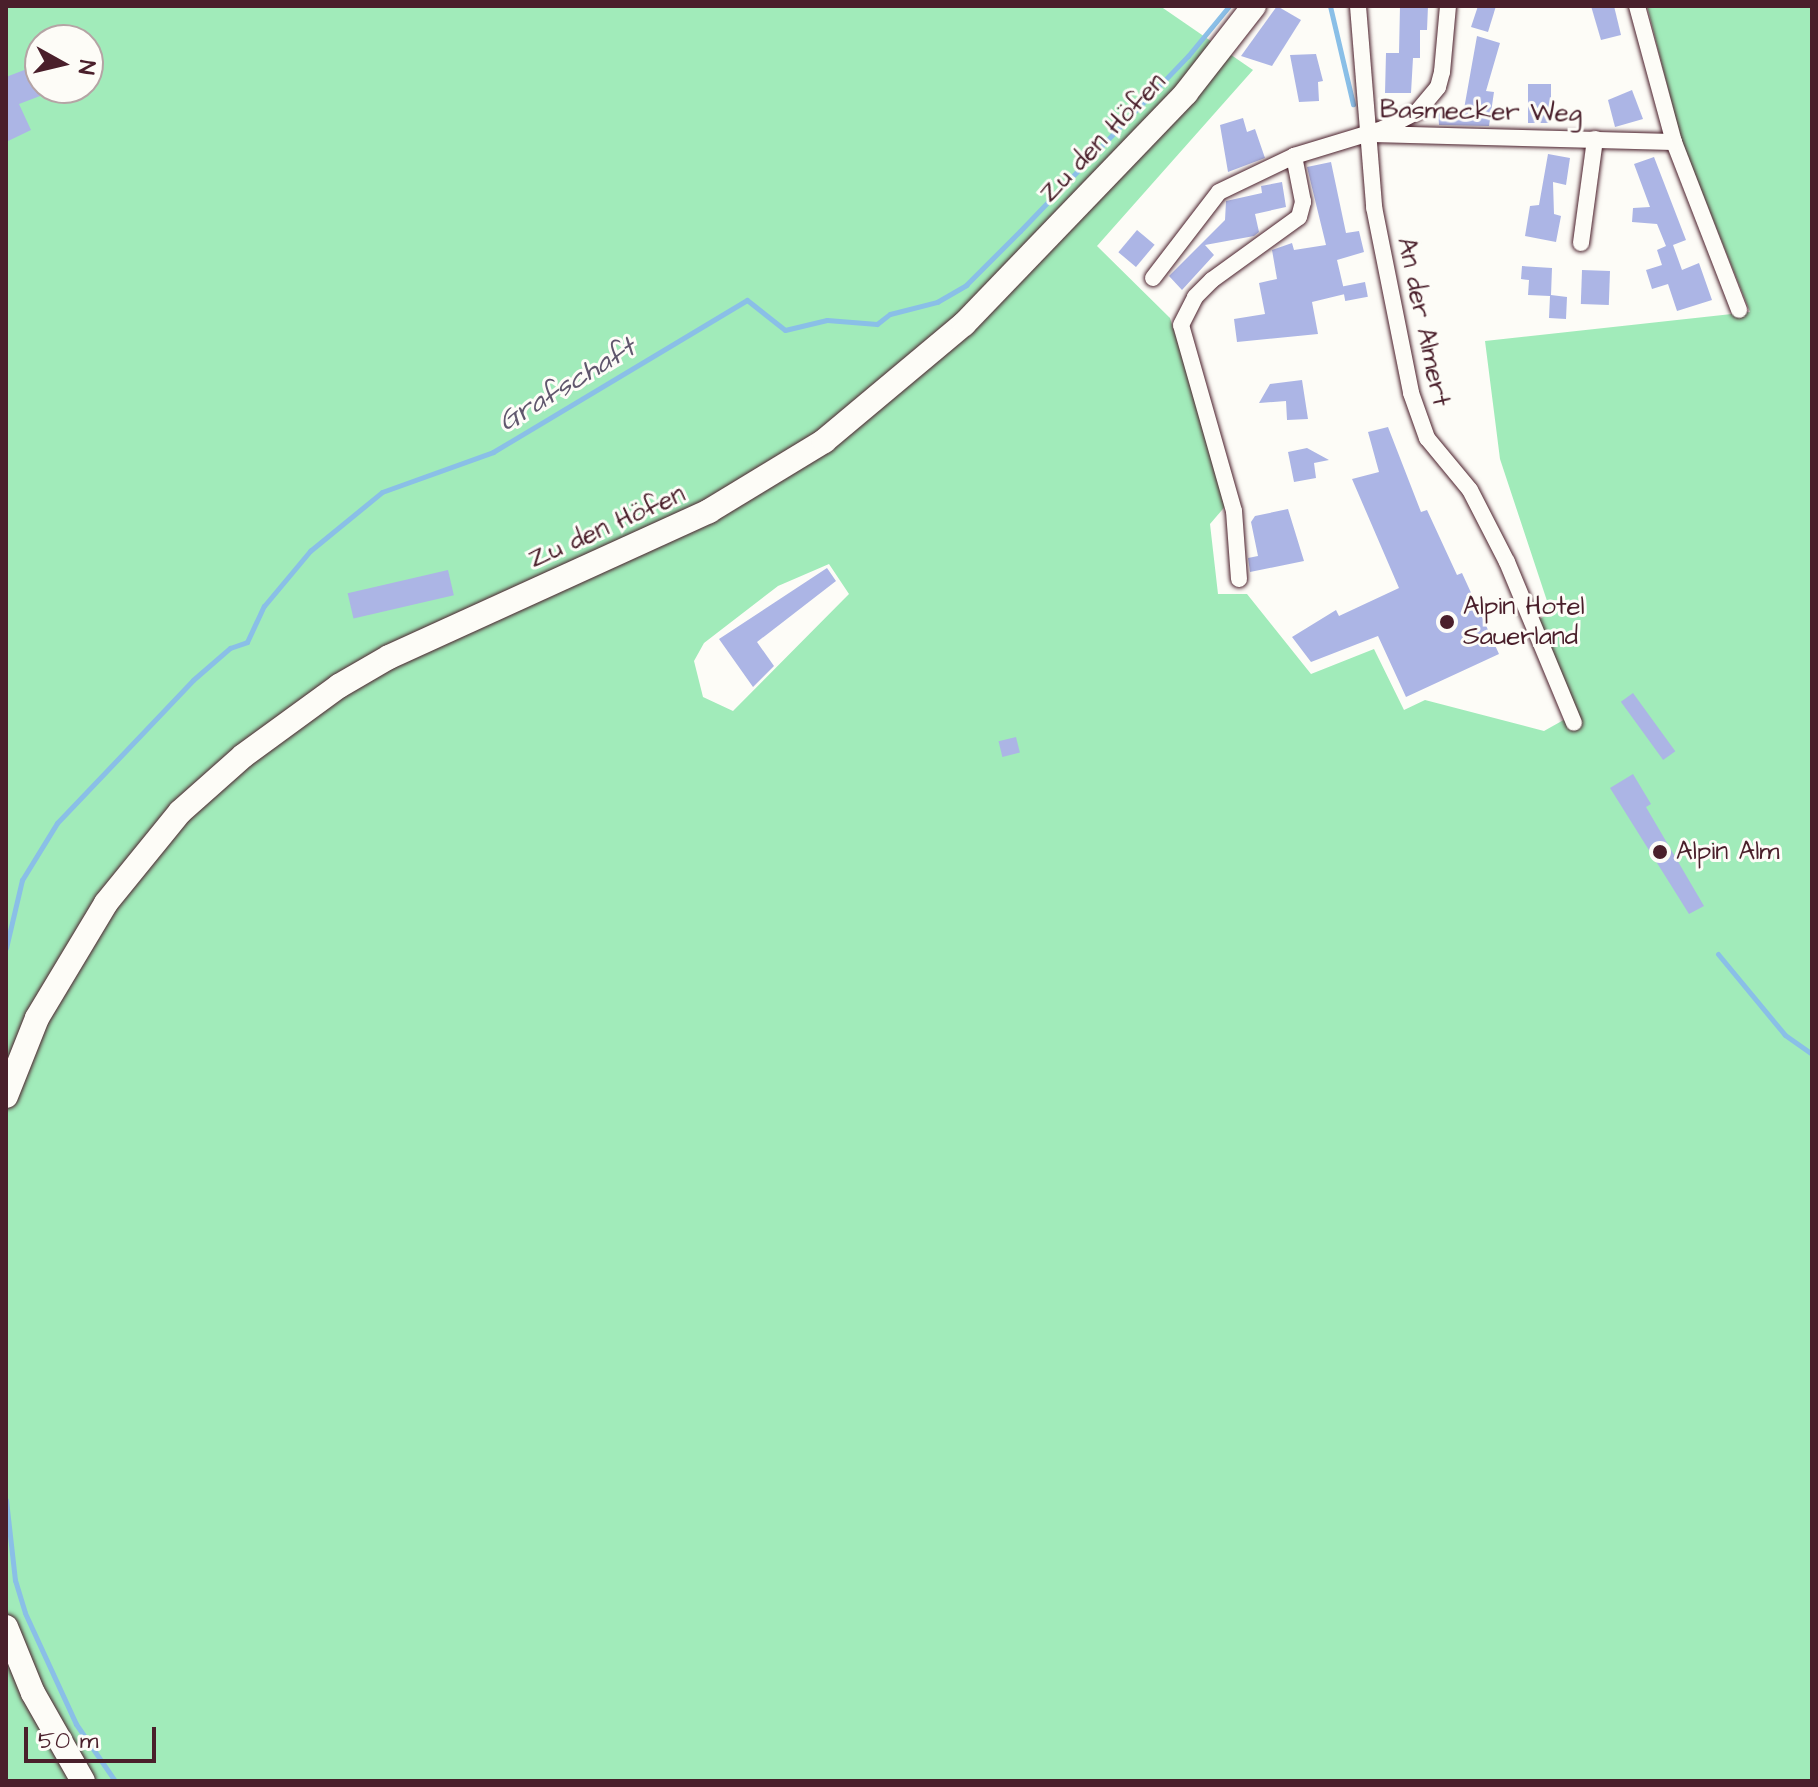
<!DOCTYPE html>
<html>
<head>
<meta charset="utf-8">
<style>
  body { margin:0 }
  #map { position:relative; width:1818px; height:1787px; overflow:hidden; background:#fdfcf7; font-family:"Architects Daughter",sans-serif }
  div>[style] { position:absolute }
  .green>* { inset:0; background:#a1ebba }
  .stream>* { height:5px; margin:-2.5px; padding:0 2.5px; transform-origin:2.5px; border-radius:2.5px; background:#8abfe7 }
  .building>* { inset:0; background:#acb5e5; transform-origin:0 0 }
  .roads { filter:drop-shadow(0 0 2px #4a1f2b) drop-shadow(0 0 2px #4a1f2b) }
  .street>* { height:16px; margin:-8px; padding:0 8px; transform-origin:8px; border-radius:8px; background:#fdfcf7 }
  .secondary>* { height:24px; margin:-12px; padding:0 12px; transform-origin:12px; border-radius:12px; background:#fdfcf7 }
  .dots>* { width:22px; height:22px; translate:-50% -50%; box-sizing:border-box; border:4px solid #fdfcf7; border-radius:50% }
  span { translate:-50% -50%; white-space:nowrap; text-align:center; line-height:1.15; -webkit-text-stroke:6px #fdfcf7; paint-order:stroke }
  .street-label { font-size:26px; color:#4a1f2b }
  .poi-label { font-size:26px; color:#4a1f2b }
  .left { translate:0 -50%; text-align:left }
  .water-label { font-size:28px; color:#60576d; font-style:italic }
  .frame { position:absolute; inset:0; border:8px solid #4a1f2b; pointer-events:none }
  .north { position:absolute; left:24px; top:24px; width:80px; height:80px; box-sizing:border-box; background:#fdfcf7; border:2px solid #b5a4a5; border-radius:50%; rotate:98deg; font-size:22px; font-weight:700; line-height:32px; text-align:center; color:#4a1f2b }
  .north::after { content:''; display:block; margin:auto; width:28px; height:36px; background:#4a1f2b; clip-path:polygon(50% 0,100% 100%,50% 72%,0 100%) }
  .scale { position:absolute; left:24px; top:1727px; width:132px; height:36px; box-sizing:border-box; border:4px solid #4a1f2b; border-top:0; padding-left:10px; font-size:24px; line-height:28px; white-space:nowrap; color:#4a1f2b; -webkit-text-stroke:6px #fdfcf7; paint-order:stroke }
</style>
</head>
<body>
<div id="map">
  <div class="green">
    <div style="clip-path:polygon(evenodd,6px 6px,1160px 6px,1253px 70px,1097px 246px,1170px 318px,1228px 503px,1210px 524px,1218px 594px,1247px 594px,1311px 674px,1374px 649px,1404px 710px,1425px 700px,1544px 731px,1576px 713px,1539px 619px,1551px 613px,1500px 459px,1485px 341px,1750px 312px,1681px 139px,1647px 6px,1812px 6px,1812px 1781px,6px 1781px,6px 6px,40px 40px,88px 40px,88px 88px,40px 88px,40px 40px,6px 6px,829px 564px,849px 594px,733px 711px,703px 697px,694px 661px,704px 643px,778px 586px,829px 564px)"></div>
  </div>
  <div class="stream">
    <div style="left:1330px;top:6px;width:101px;rotate:76.8deg"></div>
    <div style="left:6px;top:948px;width:70px;rotate:-76.8deg"></div>
    <div style="left:22px;top:880px;width:67px;rotate:-58.4deg"></div>
    <div style="left:57px;top:823px;width:197px;rotate:-46.4deg"></div>
    <div style="left:193px;top:680px;width:49px;rotate:-40.9deg"></div>
    <div style="left:230px;top:648px;width:18px;rotate:-19deg"></div>
    <div style="left:247px;top:642px;width:40px;rotate:-65deg"></div>
    <div style="left:264px;top:606px;width:72px;rotate:-50.1deg"></div>
    <div style="left:310px;top:551px;width:93px;rotate:-39.3deg"></div>
    <div style="left:382px;top:492px;width:118px;rotate:-19.8deg"></div>
    <div style="left:493px;top:452px;width:296px;rotate:-30.9deg"></div>
    <div style="left:747px;top:300px;width:48px;rotate:38.3deg"></div>
    <div style="left:785px;top:330px;width:43px;rotate:-13.4deg"></div>
    <div style="left:827px;top:320px;width:50px;rotate:4.6deg"></div>
    <div style="left:877px;top:324px;width:16px;rotate:-38deg"></div>
    <div style="left:890px;top:314px;width:49px;rotate:-14.3deg"></div>
    <div style="left:937px;top:302px;width:34px;rotate:-30deg"></div>
    <div style="left:966px;top:285px;width:76px;rotate:-45deg"></div>
    <div style="left:1020px;top:231px;width:243px;rotate:-46.2deg"></div>
    <div style="left:1188px;top:56px;width:65px;rotate:-50.6deg"></div>
    <div style="left:1718px;top:954px;width:105px;rotate:50.4deg"></div>
    <div style="left:1785px;top:1035px;width:33px;rotate:35deg"></div>
    <div style="left:6px;top:1500px;width:81px;rotate:83.6deg"></div>
    <div style="left:15px;top:1580px;width:34px;rotate:73deg"></div>
    <div style="left:25px;top:1613px;width:122px;rotate:65.3deg"></div>
    <div style="left:76px;top:1724px;width:69px;rotate:55.6deg"></div>
  </div>
  <div class="building">
    <div style="clip-path:polygon(1277px 6px,1301px 20px,1272px 66px,1241px 56px)"></div>
    <div style="clip-path:polygon(1400px 6px,1428px 6px,1427px 30px,1420px 30px,1420px 58px,1413px 58px,1411px 93px,1385px 93px,1386px 53px,1399px 53px)"></div>
    <div style="clip-path:polygon(1478px 6px,1496px 6px,1488px 32px,1471px 27px)"></div>
    <div style="clip-path:polygon(1591px 6px,1614px 6px,1621px 35px,1601px 40px)"></div>
    <div style="clip-path:polygon(1477px 36px,1500px 43px,1486px 91px,1494px 92px,1489px 126px,1439px 125px,1438px 109px,1464px 109px)"></div>
    <div style="clip-path:polygon(1316px 54px,1323px 81px,1318px 82px,1319px 101px,1299px 102px,1290px 55px)"></div>
    <div style="clip-path:polygon(40px 64px,40px 96px,19px 104px,31px 130px,6px 142px,6px 77px)"></div>
    <div style="left:1528px;top:84px;width:23px;height:39px"></div>
    <div style="clip-path:polygon(1632px 90px,1643px 119px,1615px 127px,1608px 100px)"></div>
    <div style="clip-path:polygon(1243px 118px,1247px 132px,1255px 129px,1265px 158px,1228px 172px,1220px 125px)"></div>
    <div style="clip-path:polygon(1548px 154px,1570px 158px,1566px 185px,1553px 182px,1554px 214px,1561px 216px,1556px 242px,1525px 236px,1530px 206px,1539px 205px)"></div>
    <div style="clip-path:polygon(1654px 157px,1686px 240px,1673px 245px,1682px 270px,1699px 263px,1712px 300px,1677px 311px,1668px 284px,1652px 289px,1646px 270px,1662px 265px,1657px 250px,1666px 246px,1657px 224px,1632px 222px,1633px 208px,1650px 207px,1634px 164px)"></div>
    <div style="clip-path:polygon(1331px 162px,1346px 233px,1359px 231px,1364px 252px,1337px 260px,1345px 294px,1312px 302px,1318px 334px,1237px 342px,1234px 319px,1265px 314px,1259px 283px,1277px 279px,1272px 250px,1292px 243px,1294px 250px,1326px 245px,1307px 167px)"></div>
    <div style="clip-path:polygon(1282px 182px,1286px 207px,1255px 214px,1259px 232px,1254px 236px,1205px 245px,1214px 255px,1182px 290px,1169px 276px,1225px 220px,1226px 201px,1262px 193px,1261px 186px)"></div>
    <div style="left:1137px;top:230px;width:23px;height:29px;rotate:40deg"></div>
    <div style="clip-path:polygon(1522px 266px,1552px 268px,1551px 295px,1567px 297px,1566px 319px,1549px 318px,1550px 296px,1528px 295px,1529px 280px,1521px 279px)"></div>
    <div style="left:1582px;top:270px;width:28px;height:34px;rotate:2deg"></div>
    <div style="left:1365px;top:282px;width:15px;height:23px;rotate:79deg"></div>
    <div style="clip-path:polygon(1302px 380px,1308px 419px,1287px 420px,1286px 401px,1259px 403px,1270px 384px)"></div>
    <div style="clip-path:polygon(1388px 427px,1421px 512px,1427px 510px,1457px 575px,1462px 573px,1499px 654px,1406px 697px,1378px 636px,1311px 662px,1292px 637px,1336px 610px,1339px 616px,1399px 588px,1352px 479px,1379px 472px,1368px 432px)"></div>
    <div style="clip-path:polygon(1307px 448px,1329px 460px,1314px 463px,1316px 478px,1294px 482px,1288px 452px)"></div>
    <div style="clip-path:polygon(1288px 509px,1304px 561px,1250px 572px,1248px 558px,1258px 556px,1251px 522px,1255px 516px)"></div>
    <div style="clip-path:polygon(827px 568px,836px 581px,757px 642px,774px 666px,753px 687px,719px 639px)"></div>
    <div style="left:448px;top:570px;width:26px;height:103px;rotate:77deg"></div>
    <div style="left:1633px;top:693px;width:72px;height:15px;rotate:54deg"></div>
    <div style="left:1016px;top:737px;width:16px;height:18px;rotate:76deg"></div>
    <div style="clip-path:polygon(1633px 774px,1651px 804px,1646px 807px,1704px 906px,1689px 914px,1610px 788px)"></div>
  </div>
  <div class="roads">
    <div class="street">
      <div style="left:1358px;top:6px;width:202px;rotate:85.4deg"></div>
      <div style="left:1374px;top:207px;width:190px;rotate:78.7deg"></div>
      <div style="left:1411px;top:393px;width:48px;rotate:70.4deg"></div>
      <div style="left:1427px;top:438px;width:67px;rotate:50.4deg"></div>
      <div style="left:1470px;top:490px;width:81px;rotate:62.8deg"></div>
      <div style="left:1507px;top:562px;width:174px;rotate:67.4deg"></div>
      <div style="left:1637px;top:6px;width:141px;rotate:74.8deg"></div>
      <div style="left:1674px;top:142px;width:180px;rotate:68.8deg"></div>
      <div style="left:1371px;top:134px;width:303px;rotate:1.5deg"></div>
      <div style="left:1581px;top:243px;width:105px;rotate:-82.3deg"></div>
      <div style="left:1153px;top:278px;width:108px;rotate:-52.5deg"></div>
      <div style="left:1219px;top:192px;width:83px;rotate:-25.6deg"></div>
      <div style="left:1294px;top:156px;width:93px;rotate:-16.9deg"></div>
      <div style="left:1383px;top:129px;width:39px;rotate:-27deg"></div>
      <div style="left:1418px;top:111px;width:31px;rotate:-50deg"></div>
      <div style="left:1438px;top:87px;width:16px;rotate:-75deg"></div>
      <div style="left:1442px;top:72px;width:66px;rotate:-84.8deg"></div>
      <div style="left:1239px;top:579px;width:68px;rotate:-94.2deg"></div>
      <div style="left:1234px;top:511px;width:193px;rotate:-105.9deg"></div>
      <div style="left:1181px;top:325px;width:31px;rotate:-63deg"></div>
      <div style="left:1195px;top:297px;width:24px;rotate:-45deg"></div>
      <div style="left:1212px;top:280px;width:107px;rotate:-35.9deg"></div>
      <div style="left:1299px;top:217px;width:16px;rotate:-75deg"></div>
      <div style="left:1303px;top:202px;width:47px;rotate:-101.1deg"></div>
    </div>
    <div class="secondary">
      <div style="left:6px;top:1096px;width:84px;rotate:-68.3deg"></div>
      <div style="left:37px;top:1018px;width:134px;rotate:-59deg"></div>
      <div style="left:106px;top:903px;width:117px;rotate:-50.9deg"></div>
      <div style="left:180px;top:812px;width:84px;rotate:-41.6deg"></div>
      <div style="left:243px;top:756px;width:119px;rotate:-36.1deg"></div>
      <div style="left:339px;top:686px;width:58px;rotate:-30.1deg"></div>
      <div style="left:389px;top:657px;width:352px;rotate:-24.5deg"></div>
      <div style="left:709px;top:511px;width:135px;rotate:-31.3deg"></div>
      <div style="left:824px;top:441px;width:182px;rotate:-39.9deg"></div>
      <div style="left:964px;top:324px;width:320px;rotate:-46.1deg"></div>
      <div style="left:1186px;top:93px;width:110px;rotate:-52deg"></div>
      <div style="left:6px;top:1627px;width:71px;rotate:67.8deg"></div>
      <div style="left:33px;top:1693px;width:101px;rotate:60.4deg"></div>
    </div>
  </div>
  <div class="dots">
    <div style="left:1447px;top:622px;background:#4a1f2b"></div>
    <div style="left:1660px;top:852px;background:#4a1f2b"></div>
  </div>
  <div class="street-label">
    <span style="left:1481px;top:112px;rotate:1deg">Basmecker Weg</span>
    <span style="left:1103px;top:138px;rotate:-46deg">Zu den Höfen</span>
    <span style="left:1423px;top:322px;rotate:78deg">An der Almert</span>
    <span style="left:607px;top:527px;rotate:-24deg">Zu den Höfen</span>
  </div>
  <div class="poi-label">
    <span class="left" style="left:1463px;top:622px">Alpin Hotel<br>Sauerland</span>
    <span class="left" style="left:1676px;top:852px">Alpin Alm</span>
  </div>
  <div class="water-label">
    <span style="left:567px;top:385px;rotate:-31deg">Grafschaft</span>
  </div>
  <div class="frame"></div>
  <div class="north">N</div>
  <div class="scale">50 m</div>
</div>
</body>
</html>
